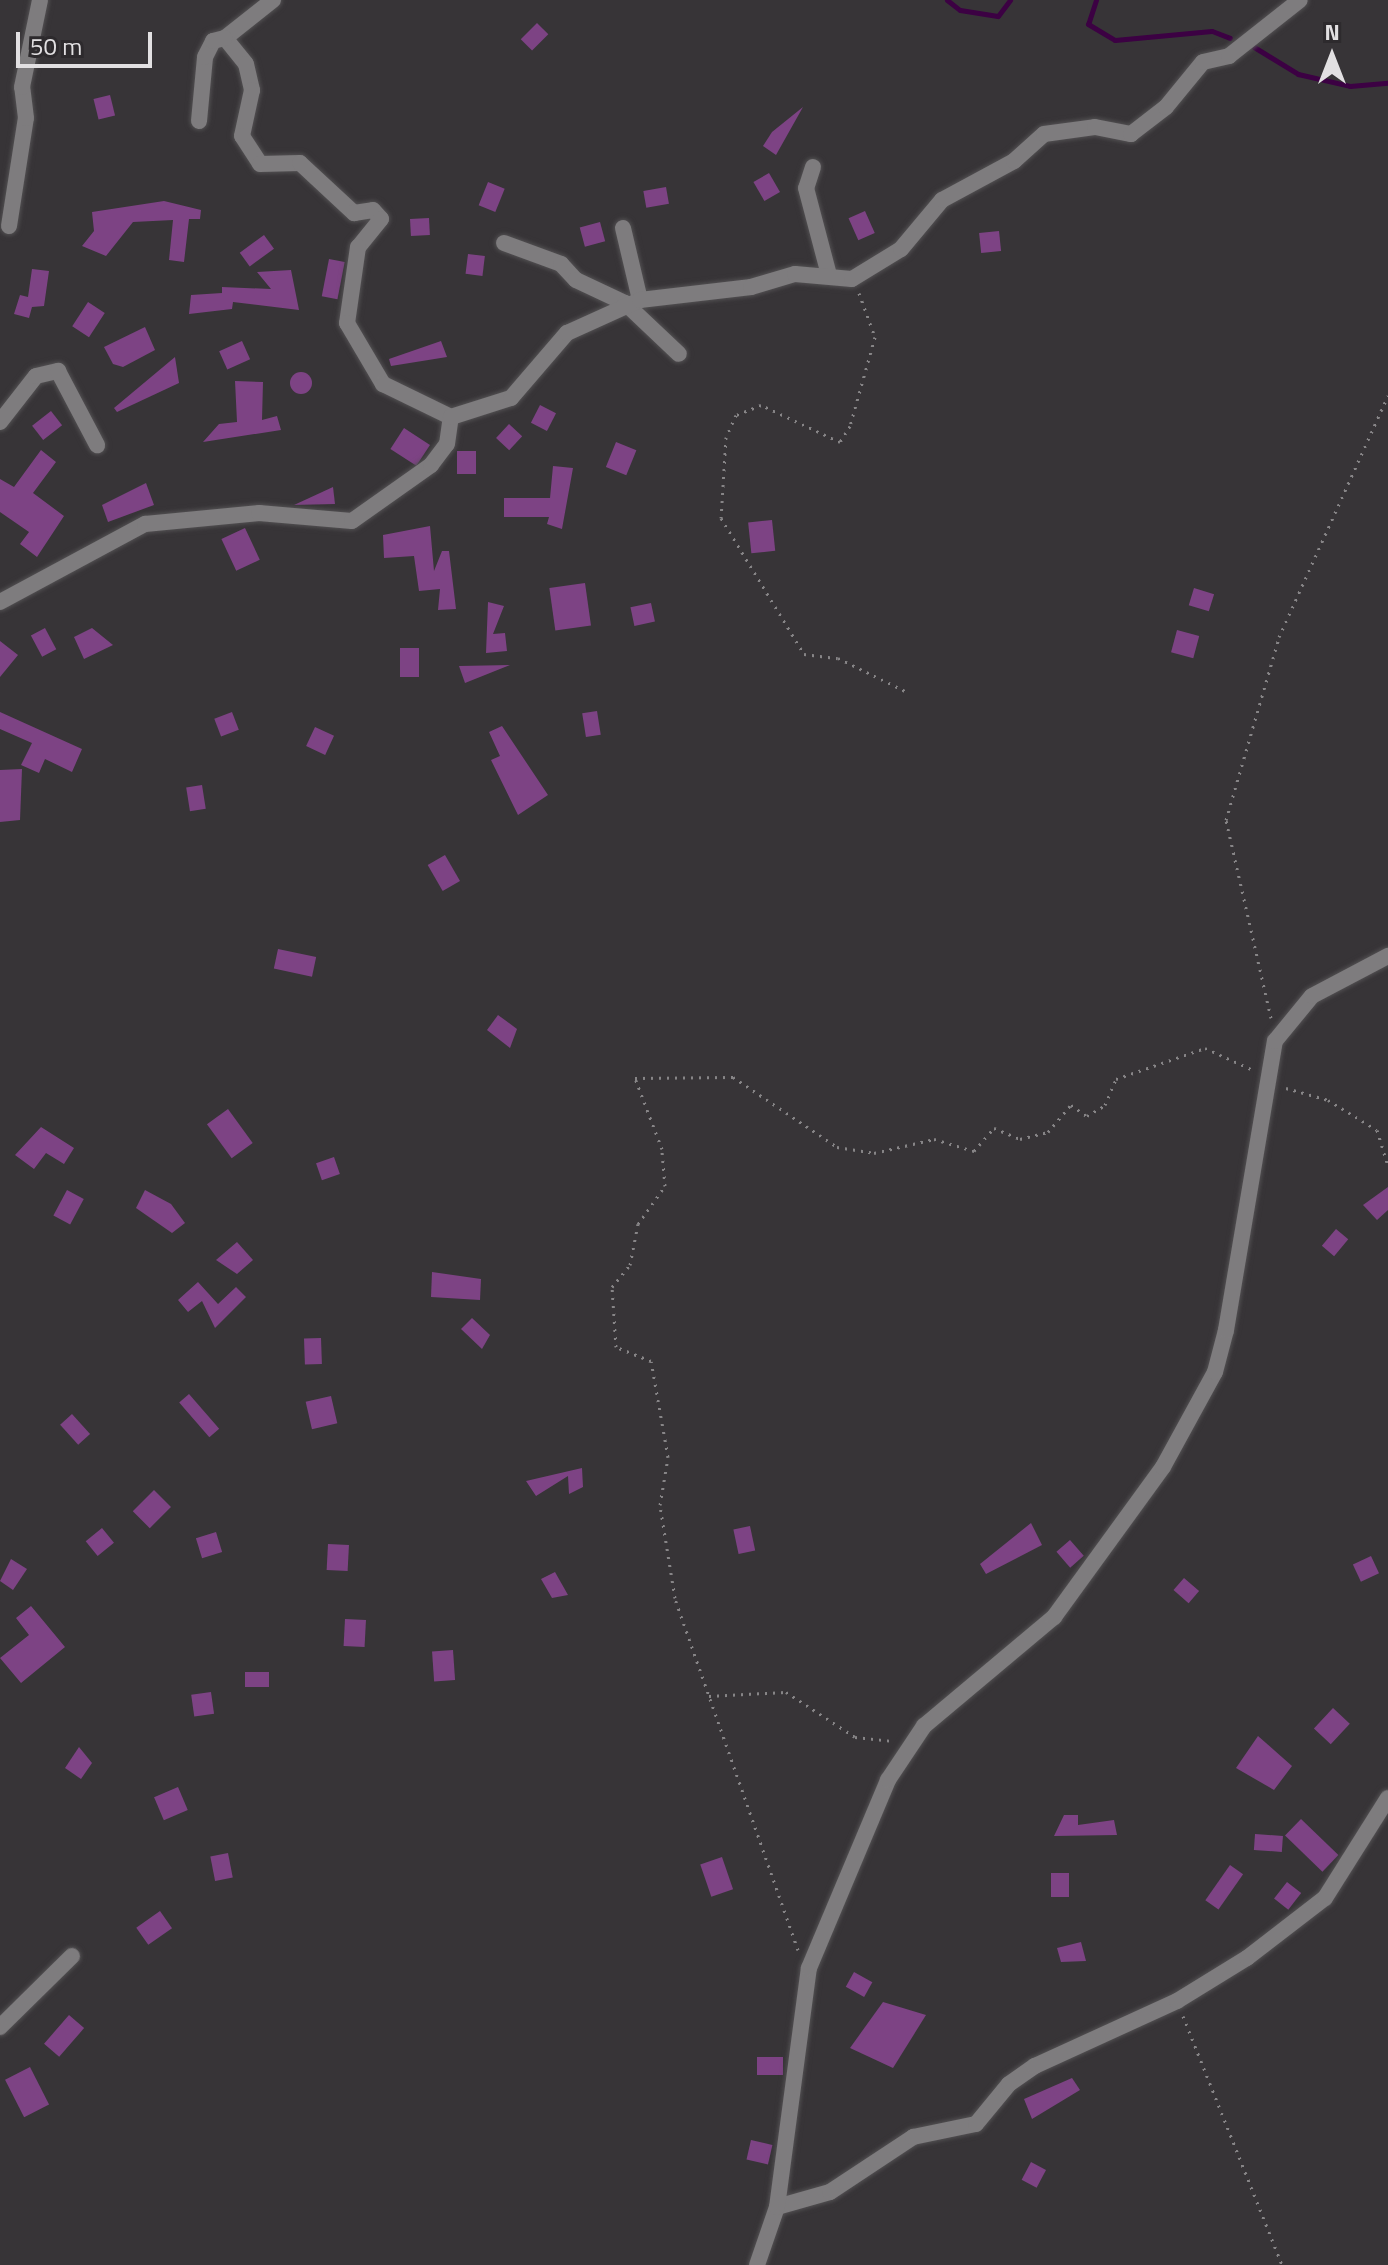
<!DOCTYPE html>
<html>
<head>
<meta charset="utf-8">
<style>
  body { margin:0 }
  #map { position:relative; width:1388px; height:2265px; overflow:hidden; background:#373437; font-family:"Titillium Web",sans-serif }
  div>[style] { position:absolute }
  .stream>* { height:5px; margin:-2.5px; padding:0 2.5px; transform-origin:2.5px; border-radius:2.5px; background:#3c0143 }
  .building>* { inset:0; background:#7d4384; transform-origin:0 0 }
  .round { border-radius:50% }
  .path>* { height:3px; margin-top:-1.5px; transform-origin:0; background:repeating-linear-gradient(90deg,#878587 0 2px,transparent 0 8px) }
  .roads { filter:drop-shadow(0 0 2px #525052) drop-shadow(0 0 2px #525052) }
  .minor>* { height:16px; margin:-8px; padding:0 8px; transform-origin:8px; border-radius:8px; background:#7e7c7e }
  span { translate:-50% -50%; white-space:nowrap; text-align:center; line-height:1.15; -webkit-text-stroke:8px #2d2a2d; paint-order:stroke }
  .north { position:absolute; left:1292px; top:16px; width:80px; height:80px; -webkit-text-stroke:6px #2d2a2d; paint-order:stroke; rotate:0deg; font-size:22px; font-weight:700; line-height:32px; text-align:center; color:#e2e0e2 }
  .north::after { content:''; display:block; margin:auto; width:28px; height:36px; background:#e2e0e2; clip-path:polygon(50% 0,100% 100%,50% 72%,0 100%) }
  .scale { position:absolute; left:16px; top:32px; width:136px; height:36px; box-sizing:border-box; border:4px solid #e2e0e2; border-top:0; padding-left:10px; font-size:24px; line-height:28px; white-space:nowrap; color:#e2e0e2; -webkit-text-stroke:6px #2d2a2d; paint-order:stroke }
</style>
</head>
<body>
<div id="map">
  <div class="stream">
    <div style="left:947px;top:0;width:16px;rotate:38deg"></div>
    <div style="left:960px;top:10px;width:38px;rotate:9deg"></div>
    <div style="left:998px;top:16px;width:20px;rotate:-53deg"></div>
    <div style="left:1096px;top:0;width:25px;rotate:108deg"></div>
    <div style="left:1088px;top:24px;width:31px;rotate:31deg"></div>
    <div style="left:1115px;top:40px;width:97px;rotate:-5.3deg"></div>
    <div style="left:1212px;top:31px;width:19px;rotate:21deg"></div>
    <div style="left:1254px;top:47px;width:52px;rotate:31.5deg"></div>
    <div style="left:1298px;top:74px;width:53px;rotate:13deg"></div>
    <div style="left:1350px;top:86px;width:38px;rotate:-5deg"></div>
  </div>
  <div class="building">
    <div style="left:537px;top:23px;width:16px;height:23px;rotate:45deg"></div>
    <div style="left:110px;top:95px;width:21px;height:17px;rotate:76deg"></div>
    <div style="clip-path:polygon(803px 107px,776px 155px,763px 146px,772px 132px)"></div>
    <div style="left:769px;top:173px;width:22px;height:18px;rotate:60deg"></div>
    <div style="left:488px;top:182px;width:18px;height:25px;rotate:22deg"></div>
    <div style="left:666px;top:187px;width:17px;height:23px;rotate:80deg"></div>
    <div style="clip-path:polygon(164px 201px,201px 210px,200px 219px,189px 219px,184px 262px,169px 260px,173px 220px,133px 222px,106px 256px,82px 246px,94px 231px,92px 212px)"></div>
    <div style="left:865px;top:211px;width:24px;height:18px;rotate:66deg"></div>
    <div style="left:429px;top:218px;width:17px;height:19px;rotate:87deg"></div>
    <div style="left:600px;top:222px;width:20px;height:21px;rotate:75deg"></div>
    <div style="left:999px;top:231px;width:20px;height:20px;rotate:84deg"></div>
    <div style="left:264px;top:235px;width:17px;height:30px;rotate:54deg"></div>
    <div style="left:468px;top:254px;width:17px;height:20px;rotate:7deg"></div>
    <div style="left:329px;top:259px;width:16px;height:38px;rotate:11deg"></div>
    <div style="clip-path:polygon(32px 269px,49px 271px,44px 306px,32px 307px,29px 318px,14px 314px,20px 295px,28px 297px)"></div>
    <div style="clip-path:polygon(291px 270px,299px 310px,233px 302px,232px 309px,189px 314px,191px 295px,222px 293px,222px 287px,271px 289px,257px 272px)"></div>
    <div style="left:88px;top:302px;width:20px;height:29px;rotate:33deg"></div>
    <div style="clip-path:polygon(145px 327px,155px 350px,123px 367px,113px 364px,104px 347px)"></div>
    <div style="left:242px;top:341px;width:20px;height:25px;rotate:66deg"></div>
    <div style="clip-path:polygon(441px 341px,447px 357px,391px 366px,389px 359px)"></div>
    <div style="clip-path:polygon(175px 357px,179px 383px,117px 412px,114px 408px)"></div>
    <div class="round" style="left:290px;top:372px;width:22px;height:22px"></div>
    <div style="clip-path:polygon(235px 381px,263px 382px,262px 420px,277px 416px,281px 430px,203px 442px,219px 424px,237px 422px)"></div>
    <div style="left:540px;top:405px;width:18px;height:20px;rotate:27deg"></div>
    <div style="left:51px;top:411px;width:18px;height:24px;rotate:52deg"></div>
    <div style="left:509px;top:424px;width:18px;height:19px;rotate:43deg"></div>
    <div style="left:404px;top:428px;width:31px;height:25px;rotate:33deg"></div>
    <div style="left:616px;top:442px;width:22px;height:27px;rotate:22deg"></div>
    <div style="clip-path:polygon(41px 450px,56px 462px,33px 493px,64px 516px,37px 557px,20px 544px,29px 532px,0 512px,0 479px,14px 487px)"></div>
    <div style="left:457px;top:451px;width:19px;height:23px"></div>
    <div style="clip-path:polygon(553px 466px,573px 468px,562px 529px,547px 524px,549px 517px,504px 517px,504px 498px,550px 498px)"></div>
    <div style="clip-path:polygon(146px 483px,154px 505px,108px 522px,102px 505px)"></div>
    <div style="clip-path:polygon(333px 487px,335px 504px,294px 505px)"></div>
    <div style="left:772px;top:520px;width:31px;height:24px;rotate:84deg"></div>
    <div style="clip-path:polygon(430px 526px,434px 571px,442px 551px,449px 551px,456px 609px,438px 610px,440px 589px,419px 591px,414px 556px,384px 558px,383px 535px)"></div>
    <div style="left:245px;top:528px;width:35px;height:26px;rotate:65deg"></div>
    <div style="left:585px;top:583px;width:43px;height:36px;rotate:82deg"></div>
    <div style="left:1194px;top:588px;width:21px;height:18px;rotate:17deg"></div>
    <div style="clip-path:polygon(488px 602px,504px 606px,493px 634px,505px 633px,507px 651px,486px 653px)"></div>
    <div style="left:651px;top:603px;width:19px;height:21px;rotate:78deg"></div>
    <div style="left:45px;top:628px;width:24px;height:16px;rotate:62deg"></div>
    <div style="clip-path:polygon(92px 628px,113px 645px,84px 659px,74px 637px)"></div>
    <div style="left:1177px;top:630px;width:23px;height:23px;rotate:15deg"></div>
    <div style="clip-path:polygon(0 641px,18px 655px,0 677px)"></div>
    <div style="left:400px;top:648px;width:19px;height:29px"></div>
    <div style="clip-path:polygon(510px 665px,465px 683px,459px 666px)"></div>
    <div style="left:597px;top:711px;width:24px;height:15px;rotate:81deg"></div>
    <div style="clip-path:polygon(0 712px,82px 749px,72px 772px,45px 759px,39px 773px,21px 765px,32px 743px,0 729px)"></div>
    <div style="left:232px;top:712px;width:19px;height:19px;rotate:69deg"></div>
    <div style="clip-path:polygon(502px 726px,548px 795px,518px 815px,491px 760px,500px 756px,489px 732px)"></div>
    <div style="left:315px;top:727px;width:21px;height:21px;rotate:25deg"></div>
    <div style="clip-path:polygon(22px 769px,20px 820px,0 822px,0 770px)"></div>
    <div style="left:202px;top:785px;width:24px;height:16px;rotate:81deg"></div>
    <div style="left:445px;top:855px;width:30px;height:20px;rotate:60deg"></div>
    <div style="left:278px;top:949px;width:39px;height:20px;rotate:12deg"></div>
    <div style="clip-path:polygon(498px 1015px,517px 1029px,510px 1048px,487px 1030px)"></div>
    <div style="left:228px;top:1109px;width:42px;height:26px;rotate:54deg"></div>
    <div style="clip-path:polygon(41px 1127px,74px 1148px,64px 1164px,46px 1153px,34px 1169px,15px 1155px)"></div>
    <div style="left:334px;top:1157px;width:18px;height:19px;rotate:71deg"></div>
    <div style="clip-path:polygon(1388px 1187px,1388px 1210px,1377px 1220px,1363px 1205px)"></div>
    <div style="left:67px;top:1190px;width:19px;height:29px;rotate:28deg"></div>
    <div style="clip-path:polygon(145px 1190px,171px 1204px,185px 1223px,172px 1233px,136px 1208px)"></div>
    <div style="left:1336px;top:1229px;width:16px;height:22px;rotate:40deg"></div>
    <div style="clip-path:polygon(237px 1242px,253px 1260px,237px 1274px,216px 1260px)"></div>
    <div style="clip-path:polygon(432px 1272px,481px 1279px,480px 1300px,431px 1297px)"></div>
    <div style="clip-path:polygon(198px 1282px,218px 1304px,236px 1287px,246px 1297px,215px 1328px,202px 1301px,188px 1312px,178px 1300px)"></div>
    <div style="clip-path:polygon(472px 1318px,490px 1335px,482px 1349px,461px 1329px)"></div>
    <div style="left:321px;top:1338px;width:26px;height:17px;rotate:88deg"></div>
    <div style="left:189px;top:1394px;width:46px;height:13px;rotate:49deg"></div>
    <div style="left:331px;top:1396px;width:28px;height:26px;rotate:77deg"></div>
    <div style="left:72px;top:1414px;width:27px;height:16px;rotate:48deg"></div>
    <div style="clip-path:polygon(582px 1468px,583px 1487px,569px 1494px,568px 1476px,536px 1496px,526px 1481px)"></div>
    <div style="left:154px;top:1490px;width:24px;height:30px;rotate:45deg"></div>
    <div style="clip-path:polygon(1031px 1523px,1042px 1545px,986px 1574px,980px 1564px)"></div>
    <div style="left:750px;top:1526px;width:25px;height:17px;rotate:78deg"></div>
    <div style="left:102px;top:1528px;width:19px;height:21px;rotate:51deg"></div>
    <div style="left:216px;top:1532px;width:21px;height:21px;rotate:73deg"></div>
    <div style="left:1070px;top:1540px;width:21px;height:18px;rotate:49deg"></div>
    <div style="left:328px;top:1544px;width:21px;height:26px;rotate:3deg"></div>
    <div style="left:1371px;top:1556px;width:19px;height:20px;rotate:65deg"></div>
    <div style="clip-path:polygon(11px 1559px,27px 1569px,13px 1590px,0 1581px)"></div>
    <div style="clip-path:polygon(555px 1572px,568px 1595px,552px 1598px,541px 1579px)"></div>
    <div style="left:1184px;top:1578px;width:20px;height:16px;rotate:41deg"></div>
    <div style="clip-path:polygon(31px 1606px,65px 1647px,21px 1683px,0 1658px,29px 1635px,16px 1618px)"></div>
    <div style="left:345px;top:1619px;width:21px;height:27px;rotate:3deg"></div>
    <div style="left:453px;top:1650px;width:30px;height:21px;rotate:86deg"></div>
    <div style="left:269px;top:1672px;width:15px;height:24px;rotate:90deg"></div>
    <div style="left:211px;top:1692px;width:22px;height:20px;rotate:82deg"></div>
    <div style="left:1333px;top:1708px;width:23px;height:28px;rotate:43deg"></div>
    <div style="clip-path:polygon(1258px 1736px,1292px 1766px,1274px 1790px,1236px 1768px)"></div>
    <div style="clip-path:polygon(79px 1747px,92px 1763px,81px 1779px,65px 1768px)"></div>
    <div style="left:178px;top:1787px;width:25px;height:26px;rotate:67deg"></div>
    <div style="clip-path:polygon(1064px 1815px,1078px 1815px,1078px 1825px,1114px 1820px,1117px 1835px,1054px 1836px)"></div>
    <div style="left:1301px;top:1819px;width:52px;height:23px;rotate:44deg"></div>
    <div style="left:1255px;top:1834px;width:28px;height:16px;rotate:4deg"></div>
    <div style="left:228px;top:1853px;width:25px;height:18px;rotate:79deg"></div>
    <div style="left:722px;top:1857px;width:34px;height:23px;rotate:71deg"></div>
    <div style="left:1230px;top:1865px;width:16px;height:43px;rotate:35deg"></div>
    <div style="left:1051px;top:1873px;width:18px;height:24px"></div>
    <div style="left:1287px;top:1882px;width:18px;height:21px;rotate:38deg"></div>
    <div style="left:160px;top:1911px;width:21px;height:29px;rotate:55deg"></div>
    <div style="clip-path:polygon(1081px 1942px,1086px 1961px,1061px 1962px,1057px 1948px)"></div>
    <div style="left:854px;top:1972px;width:21px;height:17px;rotate:29deg"></div>
    <div style="clip-path:polygon(883px 2002px,926px 2015px,893px 2068px,850px 2048px)"></div>
    <div style="left:69px;top:2015px;width:20px;height:38px;rotate:41deg"></div>
    <div style="left:757px;top:2057px;width:26px;height:18px"></div>
    <div style="left:30px;top:2067px;width:42px;height:28px;rotate:63deg"></div>
    <div style="clip-path:polygon(1072px 2078px,1080px 2090px,1032px 2119px,1024px 2099px)"></div>
    <div style="left:751px;top:2140px;width:22px;height:20px;rotate:13deg"></div>
    <div style="left:1031px;top:2162px;width:17px;height:20px;rotate:28deg"></div>
  </div>
  <div class="path">
    <div style="left:859px;top:293px;width:47px;rotate:70deg"></div>
    <div style="left:875px;top:337px;width:92px;rotate:105.7deg"></div>
    <div style="left:850px;top:426px;width:19px;rotate:122deg"></div>
    <div style="left:840px;top:442px;width:87px;rotate:-154.9deg"></div>
    <div style="left:761px;top:405px;width:27px;rotate:158deg"></div>
    <div style="left:736px;top:415px;width:24px;rotate:114deg"></div>
    <div style="left:726px;top:437px;width:81px;rotate:93.5deg"></div>
    <div style="left:721px;top:518px;width:159px;rotate:58.6deg"></div>
    <div style="left:804px;top:654px;width:34px;rotate:7deg"></div>
    <div style="left:838px;top:658px;width:75px;rotate:26.2deg"></div>
    <div style="left:1271px;top:1018px;width:203px;rotate:-102.8deg"></div>
    <div style="left:1226px;top:820px;width:191px;rotate:-73.8deg"></div>
    <div style="left:1279px;top:637px;width:265px;rotate:-65.7deg"></div>
    <div style="left:1286px;top:1088px;width:44px;rotate:15.9deg"></div>
    <div style="left:1328px;top:1100px;width:57px;rotate:31.5deg"></div>
    <div style="left:1377px;top:1130px;width:37px;rotate:73deg"></div>
    <div style="left:709px;top:1696px;width:77px;rotate:-3deg"></div>
    <div style="left:786px;top:1692px;width:82px;rotate:33.1deg"></div>
    <div style="left:855px;top:1737px;width:37px;rotate:6deg"></div>
    <div style="left:798px;top:1950px;width:373px;rotate:-109.3deg"></div>
    <div style="left:675px;top:1598px;width:94px;rotate:-99.2deg"></div>
    <div style="left:660px;top:1505px;width:49px;rotate:-80.5deg"></div>
    <div style="left:668px;top:1457px;width:97px;rotate:-100deg"></div>
    <div style="left:651px;top:1361px;width:38px;rotate:-158deg"></div>
    <div style="left:616px;top:1347px;width:60px;rotate:-93.8deg"></div>
    <div style="left:612px;top:1287px;width:28px;rotate:-51deg"></div>
    <div style="left:630px;top:1265px;width:42px;rotate:-79deg"></div>
    <div style="left:638px;top:1224px;width:47px;rotate:-54.6deg"></div>
    <div style="left:665px;top:1186px;width:37px;rotate:-95deg"></div>
    <div style="left:662px;top:1149px;width:76px;rotate:-110.8deg"></div>
    <div style="left:635px;top:1078px;width:98px;rotate:-0.6deg"></div>
    <div style="left:733px;top:1077px;width:125px;rotate:33.9deg"></div>
    <div style="left:837px;top:1147px;width:37px;rotate:9deg"></div>
    <div style="left:874px;top:1153px;width:62px;rotate:-13.1deg"></div>
    <div style="left:934px;top:1139px;width:42px;rotate:16.7deg"></div>
    <div style="left:974px;top:1151px;width:30px;rotate:-49deg"></div>
    <div style="left:994px;top:1128px;width:28px;rotate:23deg"></div>
    <div style="left:1020px;top:1139px;width:29px;rotate:-14deg"></div>
    <div style="left:1048px;top:1132px;width:35px;rotate:-50deg"></div>
    <div style="left:1071px;top:1105px;width:19px;rotate:35deg"></div>
    <div style="left:1087px;top:1116px;width:21px;rotate:-31deg"></div>
    <div style="left:1105px;top:1105px;width:28px;rotate:-67deg"></div>
    <div style="left:1116px;top:1079px;width:94px;rotate:-19.2deg"></div>
    <div style="left:1205px;top:1048px;width:55px;rotate:24.7deg"></div>
    <div style="left:1183px;top:2016px;width:268px;rotate:68.3deg"></div>
  </div>
  <div class="roads">
    <div class="minor">
      <div style="left:273px;top:0;width:61px;rotate:141.6deg"></div>
      <div style="left:225px;top:38px;width:33px;rotate:51deg"></div>
      <div style="left:246px;top:64px;width:27px;rotate:77deg"></div>
      <div style="left:252px;top:90px;width:47px;rotate:102.3deg"></div>
      <div style="left:242px;top:136px;width:33px;rotate:57deg"></div>
      <div style="left:260px;top:164px;width:40px;rotate:-1.4deg"></div>
      <div style="left:300px;top:163px;width:74px;rotate:42.8deg"></div>
      <div style="left:354px;top:213px;width:19px;rotate:-9deg"></div>
      <div style="left:373px;top:210px;width:12px;rotate:48deg"></div>
      <div style="left:381px;top:219px;width:36px;rotate:129deg"></div>
      <div style="left:358px;top:247px;width:77px;rotate:98.2deg"></div>
      <div style="left:347px;top:323px;width:71px;rotate:59.5deg"></div>
      <div style="left:383px;top:384px;width:76px;rotate:25.9deg"></div>
      <div style="left:199px;top:121px;width:64px;rotate:-84.6deg"></div>
      <div style="left:205px;top:57px;width:18px;rotate:-63deg"></div>
      <div style="left:213px;top:41px;width:12px;rotate:-14deg"></div>
      <div style="left:813px;top:167px;width:22px;rotate:108deg"></div>
      <div style="left:806px;top:188px;width:90px;rotate:75.2deg"></div>
      <div style="left:9px;top:226px;width:109px;rotate:-81.1deg"></div>
      <div style="left:26px;top:118px;width:31px;rotate:-97deg"></div>
      <div style="left:22px;top:87px;width:89px;rotate:-78.3deg"></div>
      <div style="left:623px;top:228px;width:74px;rotate:76.7deg"></div>
      <div style="left:504px;top:243px;width:61px;rotate:20.2deg"></div>
      <div style="left:561px;top:264px;width:22px;rotate:47deg"></div>
      <div style="left:576px;top:280px;width:54px;rotate:25.1deg"></div>
      <div style="left:625px;top:303px;width:74px;rotate:43.4deg"></div>
      <div style="left:0;top:422px;width:58px;rotate:-52deg"></div>
      <div style="left:36px;top:376px;width:23px;rotate:-13deg"></div>
      <div style="left:58px;top:371px;width:84px;rotate:62.2deg"></div>
      <div style="left:0;top:602px;width:165px;rotate:-28.3deg"></div>
      <div style="left:145px;top:524px;width:115px;rotate:-5.5deg"></div>
      <div style="left:259px;top:513px;width:93px;rotate:4.9deg"></div>
      <div style="left:352px;top:521px;width:97px;rotate:-35.3deg"></div>
      <div style="left:431px;top:465px;width:26px;rotate:-53deg"></div>
      <div style="left:447px;top:444px;width:27px;rotate:-82deg"></div>
      <div style="left:451px;top:417px;width:63px;rotate:-17.6deg"></div>
      <div style="left:511px;top:398px;width:86px;rotate:-49.3deg"></div>
      <div style="left:567px;top:333px;width:80px;rotate:-24.3deg"></div>
      <div style="left:640px;top:300px;width:112px;rotate:-6.7deg"></div>
      <div style="left:751px;top:287px;width:46px;rotate:-16.5deg"></div>
      <div style="left:795px;top:274px;width:57px;rotate:5deg"></div>
      <div style="left:852px;top:279px;width:57px;rotate:-31.5deg"></div>
      <div style="left:901px;top:249px;width:64px;rotate:-50.1deg"></div>
      <div style="left:942px;top:200px;width:82px;rotate:-28.4deg"></div>
      <div style="left:1014px;top:161px;width:40px;rotate:-42deg"></div>
      <div style="left:1044px;top:134px;width:51px;rotate:-7.8deg"></div>
      <div style="left:1095px;top:127px;width:37px;rotate:11deg"></div>
      <div style="left:1131px;top:134px;width:44px;rotate:-37.6deg"></div>
      <div style="left:1166px;top:107px;width:58px;rotate:-50.6deg"></div>
      <div style="left:1203px;top:62px;width:27px;rotate:-13deg"></div>
      <div style="left:1229px;top:56px;width:90px;rotate:-38.3deg"></div>
      <div style="left:0;top:2027px;width:101px;rotate:-44.6deg"></div>
      <div style="left:777px;top:2207px;width:55px;rotate:-15.8deg"></div>
      <div style="left:830px;top:2192px;width:100px;rotate:-33.5deg"></div>
      <div style="left:913px;top:2137px;width:64px;rotate:-11.7deg"></div>
      <div style="left:976px;top:2124px;width:52px;rotate:-50.5deg"></div>
      <div style="left:1009px;top:2084px;width:32px;rotate:-35deg"></div>
      <div style="left:1035px;top:2066px;width:156px;rotate:-24.6deg"></div>
      <div style="left:1177px;top:2001px;width:82px;rotate:-31.6deg"></div>
      <div style="left:1247px;top:1958px;width:98px;rotate:-37.6deg"></div>
      <div style="left:1325px;top:1898px;width:118px;rotate:-57.8deg"></div>
      <div style="left:757px;top:2265px;width:61px;rotate:-71deg"></div>
      <div style="left:777px;top:2207px;width:241px;rotate:-82.4deg"></div>
      <div style="left:809px;top:1968px;width:204px;rotate:-67.2deg"></div>
      <div style="left:888px;top:1780px;width:65px;rotate:-56.3deg"></div>
      <div style="left:924px;top:1726px;width:170px;rotate:-40deg"></div>
      <div style="left:1054px;top:1617px;width:185px;rotate:-54deg"></div>
      <div style="left:1163px;top:1467px;width:108px;rotate:-61.3deg"></div>
      <div style="left:1215px;top:1372px;width:43px;rotate:-75.3deg"></div>
      <div style="left:1226px;top:1330px;width:293px;rotate:-80.4deg"></div>
      <div style="left:1275px;top:1041px;width:58px;rotate:-50.6deg"></div>
      <div style="left:1312px;top:996px;width:86px;rotate:-27.8deg"></div>
    </div>
  </div>
  <div class="north">N</div>
  <div class="scale">50 m</div>
</div>
</body>
</html>
